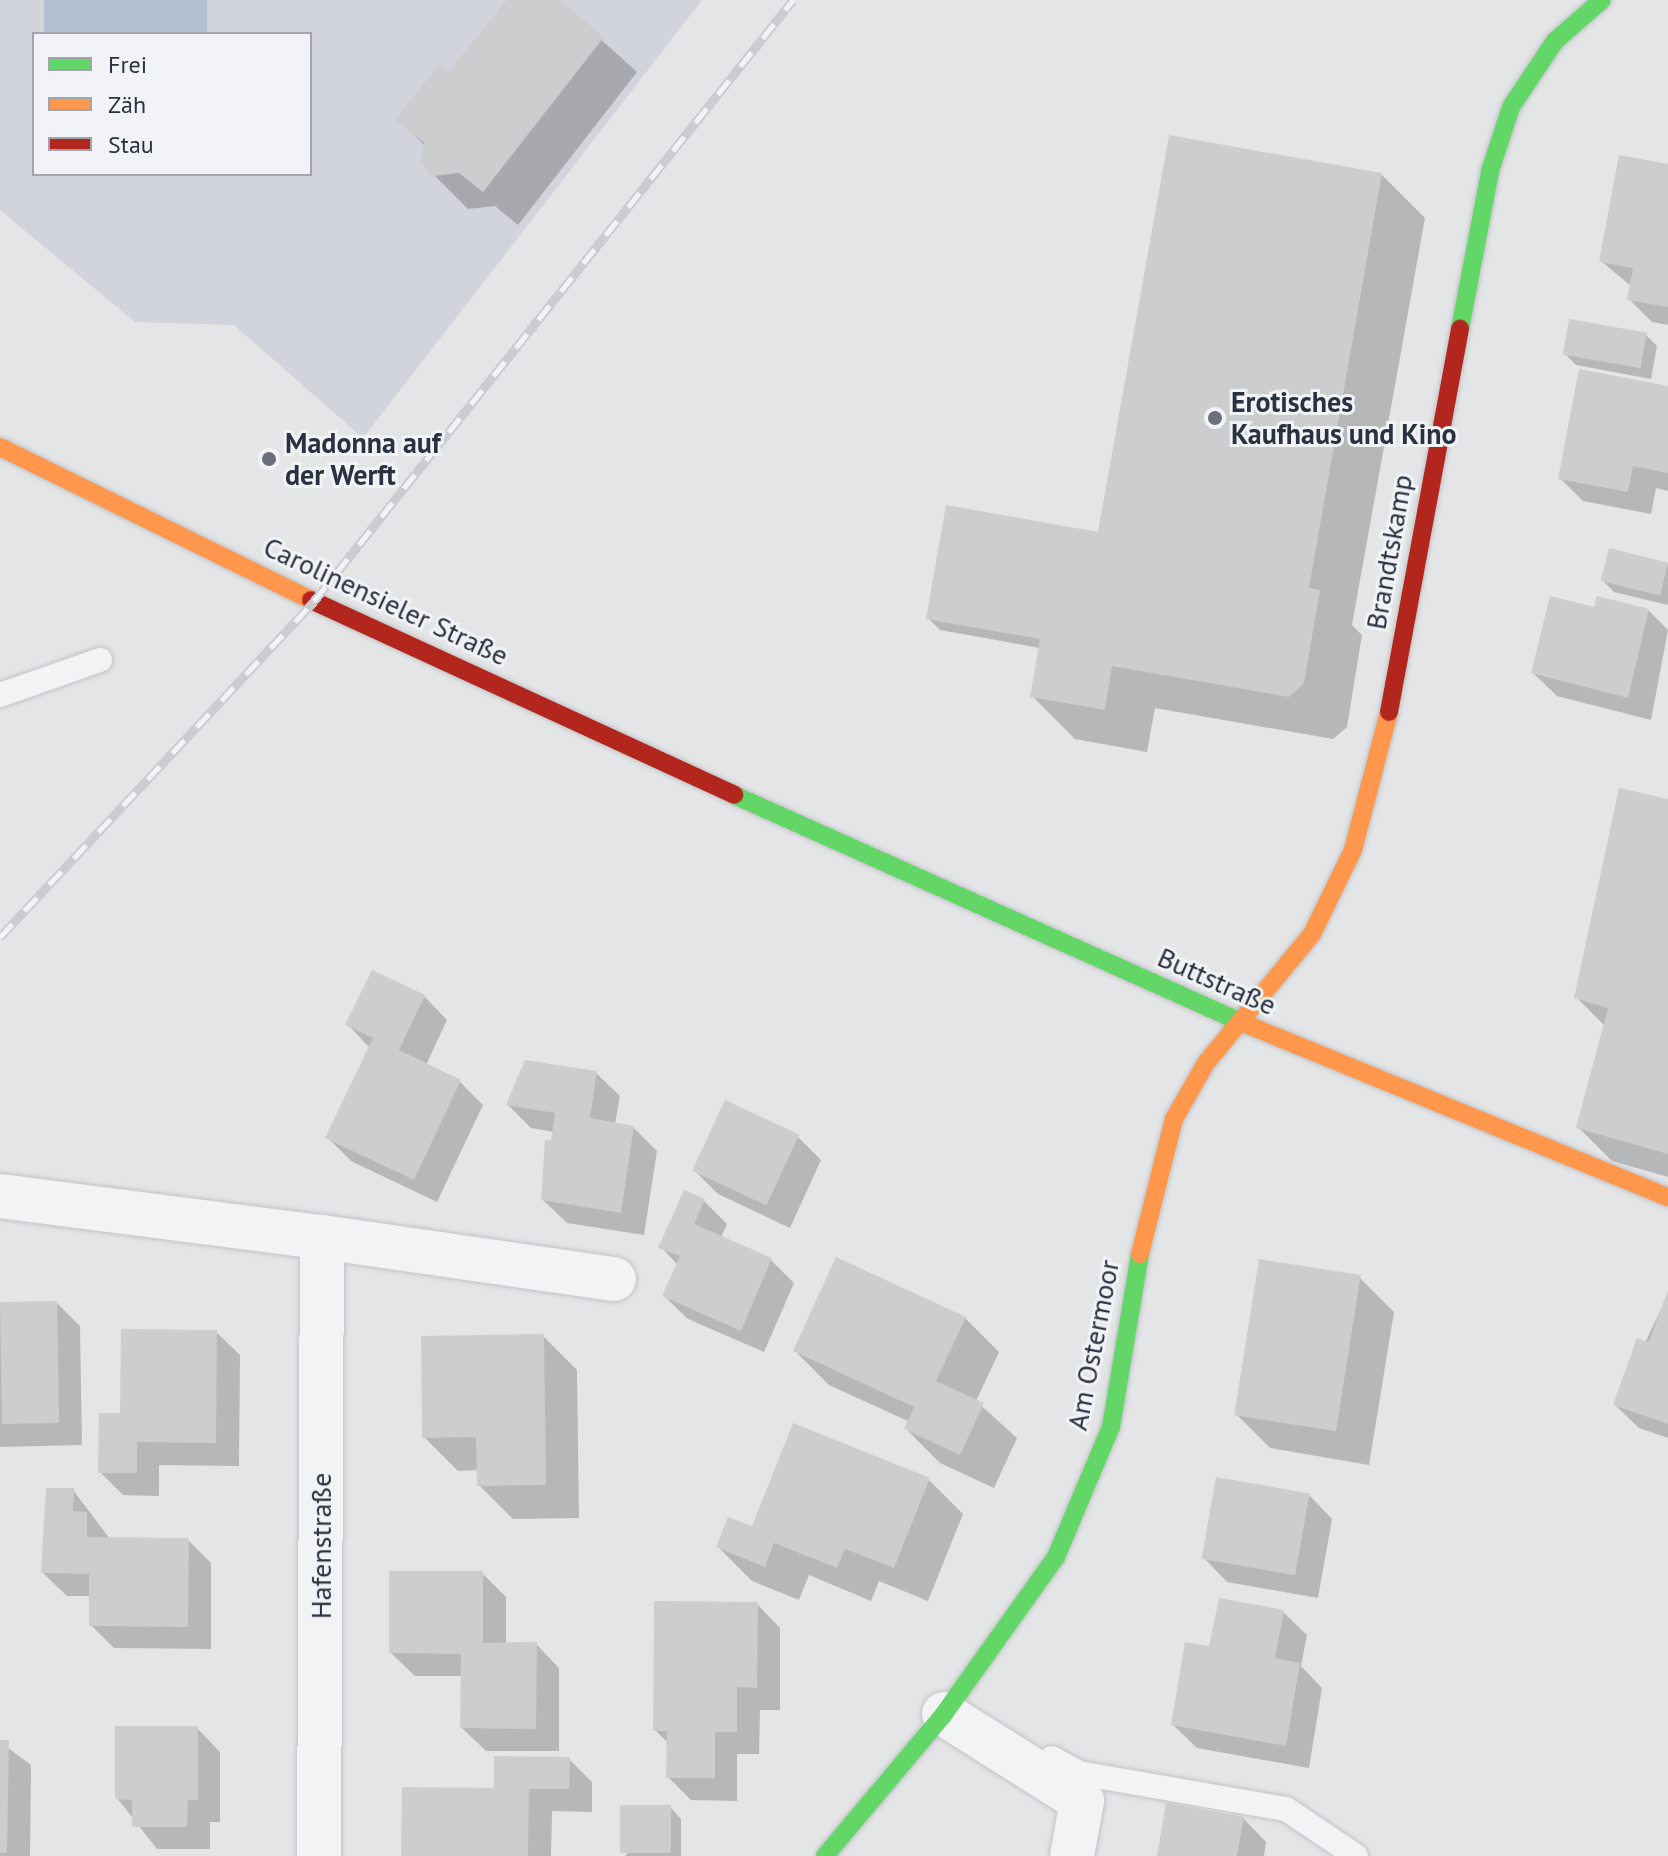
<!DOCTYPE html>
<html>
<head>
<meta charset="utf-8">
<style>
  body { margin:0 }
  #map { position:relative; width:1668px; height:1856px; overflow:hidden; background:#e3e5e7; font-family:"PT Sans",sans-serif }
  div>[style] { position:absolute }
  .built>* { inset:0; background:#d1d4da }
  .water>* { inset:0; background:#b3bfd1; transform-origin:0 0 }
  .shadow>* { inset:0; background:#0003 }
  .building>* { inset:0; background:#cbcdcf; transform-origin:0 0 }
  .roads { filter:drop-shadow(0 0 2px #c1c3c5) drop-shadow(0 0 2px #c1c3c5) }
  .lane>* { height:24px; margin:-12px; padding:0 12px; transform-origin:12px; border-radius:12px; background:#f2f3f4 }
  .street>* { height:44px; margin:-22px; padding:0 22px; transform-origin:22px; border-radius:22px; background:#f2f3f4 }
  .fast>* { height:18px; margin:-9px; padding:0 9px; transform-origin:9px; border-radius:9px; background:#63d668 }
  .slow>* { height:18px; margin:-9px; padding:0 9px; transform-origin:9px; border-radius:9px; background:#ff974d }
  .jam>* { height:18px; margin:-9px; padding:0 9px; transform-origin:9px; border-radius:9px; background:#b3261e }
  .rail>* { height:9px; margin-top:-4.5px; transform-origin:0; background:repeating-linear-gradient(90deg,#f1f3f6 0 18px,#cbcccf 0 36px); box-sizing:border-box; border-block:2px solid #cbcccf }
  .dots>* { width:22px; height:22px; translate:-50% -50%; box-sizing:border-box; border:4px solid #f1f3f6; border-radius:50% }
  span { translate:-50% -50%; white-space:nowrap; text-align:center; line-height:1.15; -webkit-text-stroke:6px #f1f3f6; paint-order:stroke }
  .poi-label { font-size:28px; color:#2a3140; font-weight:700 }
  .left { translate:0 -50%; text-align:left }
  .street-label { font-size:28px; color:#2a3140 }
  .legend { position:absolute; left:32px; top:32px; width:280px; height:144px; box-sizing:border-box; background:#f1f3f6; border:2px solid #a1a5ad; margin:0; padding:10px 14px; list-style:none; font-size:24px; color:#2a3140 }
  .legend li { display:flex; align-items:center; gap:16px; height:40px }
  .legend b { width:40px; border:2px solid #a1a5ad }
</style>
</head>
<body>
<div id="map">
  <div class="built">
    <div style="clip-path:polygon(evenodd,0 0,702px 0,363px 438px,234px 325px,135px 322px,0 210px,0 0,34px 34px,310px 34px,310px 174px,34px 174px,34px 34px)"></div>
  </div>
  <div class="water">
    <div style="left:44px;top:0;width:163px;height:34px"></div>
  </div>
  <div class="shadow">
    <div style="clip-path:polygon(510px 0,557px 0,637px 72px,518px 225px,495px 206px,468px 209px,433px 174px,425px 146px,398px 119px,448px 74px)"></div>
    <div style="clip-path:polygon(1668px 166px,1668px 325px,1652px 322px,1629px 299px,1631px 286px,1601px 261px)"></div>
    <div style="clip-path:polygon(1381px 174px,1425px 218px,1352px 625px,1362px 635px,1347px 727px,1333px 739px,1155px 708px,1147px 752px,1075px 739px,1032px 696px,1040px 648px,940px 630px,928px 618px,1100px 534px)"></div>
    <div style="clip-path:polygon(1646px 335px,1657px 346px,1651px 379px,1576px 365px,1564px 353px)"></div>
    <div style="clip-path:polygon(1668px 388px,1668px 491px,1656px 488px,1651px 514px,1583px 501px,1560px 478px)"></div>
    <div style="clip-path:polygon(1668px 565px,1668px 605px,1614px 592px,1603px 581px)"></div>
    <div style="clip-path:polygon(1595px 609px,1648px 610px,1668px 630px,1651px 720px,1557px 696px,1533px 673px)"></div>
    <div style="clip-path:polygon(1668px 801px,1668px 1177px,1612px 1161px,1578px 1127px,1606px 1027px,1577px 998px)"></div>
    <div style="clip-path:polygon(424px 996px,447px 1020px,426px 1065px,460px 1082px,483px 1105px,437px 1202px,351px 1161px,328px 1138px,370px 1048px,348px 1025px)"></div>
    <div style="clip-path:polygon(596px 1073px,620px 1096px,615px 1124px,633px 1127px,657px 1151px,644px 1235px,567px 1223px,543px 1200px,554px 1132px,531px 1128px,508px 1105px)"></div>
    <div style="clip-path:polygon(798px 1137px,821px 1160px,790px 1228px,718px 1194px,695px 1171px)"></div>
    <div style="clip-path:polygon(704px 1201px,727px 1224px,721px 1238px,771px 1260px,794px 1283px,764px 1352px,688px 1319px,664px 1296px,678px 1265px,661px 1247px)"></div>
    <div style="clip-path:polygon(1360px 1278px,1394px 1312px,1369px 1465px,1270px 1448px,1236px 1414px)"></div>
    <div style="clip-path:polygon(1668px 1295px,1668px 1438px,1639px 1428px,1615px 1405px)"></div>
    <div style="clip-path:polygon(57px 1303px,80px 1326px,82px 1445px,0 1447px,0 1304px)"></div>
    <div style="clip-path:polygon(965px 1318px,999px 1352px,976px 1401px,1017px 1438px,994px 1488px,940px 1463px,906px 1429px,910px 1422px,829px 1385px,795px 1351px)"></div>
    <div style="clip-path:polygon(216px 1332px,240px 1355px,239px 1466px,159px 1465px,159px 1496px,123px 1495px,100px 1472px,122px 1415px)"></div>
    <div style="clip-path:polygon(543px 1336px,577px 1370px,579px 1518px,513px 1519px,479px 1485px,479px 1470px,458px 1471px,424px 1437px)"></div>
    <div style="clip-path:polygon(794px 1426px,929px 1480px,963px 1514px,928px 1601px,879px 1581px,871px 1601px,809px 1575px,799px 1600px,752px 1581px,718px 1547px,753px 1529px)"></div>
    <div style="clip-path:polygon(73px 1490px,110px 1539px,188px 1540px,211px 1563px,211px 1649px,114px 1648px,91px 1625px,91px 1596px,67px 1596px,43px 1573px)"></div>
    <div style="clip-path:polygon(1309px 1495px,1332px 1519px,1318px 1598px,1227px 1582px,1204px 1558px)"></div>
    <div style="clip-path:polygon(482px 1573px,506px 1597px,506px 1645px,536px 1644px,559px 1668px,559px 1751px,486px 1751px,462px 1728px,463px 1676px,415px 1676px,391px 1653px)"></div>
    <div style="clip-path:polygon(757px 1604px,780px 1628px,780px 1710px,760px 1710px,759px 1754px,737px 1754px,737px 1801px,691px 1800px,668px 1777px,669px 1744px,655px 1730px)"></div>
    <div style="clip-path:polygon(1283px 1612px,1307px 1635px,1301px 1666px,1322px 1688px,1309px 1768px,1197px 1748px,1173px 1725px,1211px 1649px)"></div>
    <div style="clip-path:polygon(197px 1728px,220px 1752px,220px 1822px,210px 1822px,210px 1849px,157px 1849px,117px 1798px)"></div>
    <div style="clip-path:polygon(0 1742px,31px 1765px,30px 1856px,0 1856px)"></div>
    <div style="clip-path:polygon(569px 1759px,592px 1782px,592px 1812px,552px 1811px,551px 1856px,403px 1856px,496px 1790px)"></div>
    <div style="clip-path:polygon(670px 1807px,681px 1819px,681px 1856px,625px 1856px)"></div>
    <div style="clip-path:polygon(1243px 1818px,1266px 1842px,1264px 1856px,1159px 1856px)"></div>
  </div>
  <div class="building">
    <div style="clip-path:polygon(507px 0,560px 0,604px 37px,483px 192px,459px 173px,432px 176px,421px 161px,424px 143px,395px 119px,439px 65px,448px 72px)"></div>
    <div style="clip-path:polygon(1169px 135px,1382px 173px,1309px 588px,1320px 590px,1304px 683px,1289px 697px,1112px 666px,1105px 710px,1030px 697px,1040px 639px,926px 619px,946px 505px,1098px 532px)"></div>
    <div style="clip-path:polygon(1619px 155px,1668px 164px,1668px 307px,1627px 300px,1633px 268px,1599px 262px)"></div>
    <div style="left:1569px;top:319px;width:79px;height:36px;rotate:10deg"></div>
    <div style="clip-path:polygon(1579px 369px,1668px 386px,1668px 473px,1633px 466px,1628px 492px,1558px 479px)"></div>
    <div style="left:1609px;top:548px;width:61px;height:34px;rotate:14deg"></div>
    <div style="clip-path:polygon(1550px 596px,1594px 607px,1597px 596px,1649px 609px,1628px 698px,1531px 673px)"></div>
    <div style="clip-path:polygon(1619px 788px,1668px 799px,1668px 1154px,1576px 1128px,1608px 1008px,1574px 998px)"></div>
    <div style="clip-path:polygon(372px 970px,425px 995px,399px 1050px,461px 1080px,414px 1180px,325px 1138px,373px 1038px,345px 1025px)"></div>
    <div style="clip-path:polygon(525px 1060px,597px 1071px,590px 1118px,634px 1126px,621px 1213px,541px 1200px,545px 1140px,551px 1140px,555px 1113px,506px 1105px)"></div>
    <div style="left:725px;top:1100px;width:82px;height:78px;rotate:25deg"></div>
    <div style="clip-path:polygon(684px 1190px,705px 1199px,694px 1224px,772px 1258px,741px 1331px,662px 1296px,680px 1256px,658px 1248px)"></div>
    <div style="clip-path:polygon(836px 1257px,966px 1317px,936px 1381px,984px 1403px,960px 1455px,904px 1429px,914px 1407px,793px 1351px)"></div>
    <div style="left:1259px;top:1259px;width:103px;height:158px;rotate:9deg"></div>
    <div style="clip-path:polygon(1668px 1290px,1668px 1424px,1613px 1405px,1637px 1338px,1649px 1342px)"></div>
    <div style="left:57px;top:1301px;width:122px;height:57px;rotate:89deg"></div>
    <div style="clip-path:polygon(121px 1329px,217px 1330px,216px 1443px,137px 1442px,137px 1473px,98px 1473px,99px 1413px,120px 1413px)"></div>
    <div style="clip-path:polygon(544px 1334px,546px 1485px,477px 1486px,476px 1437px,422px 1438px,421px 1336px)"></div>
    <div style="clip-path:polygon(793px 1423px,930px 1478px,894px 1568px,845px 1549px,837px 1568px,774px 1543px,765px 1567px,716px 1547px,728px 1517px,752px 1526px)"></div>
    <div style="left:1216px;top:1477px;width:95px;height:83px;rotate:10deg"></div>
    <div style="clip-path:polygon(46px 1488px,74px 1488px,73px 1511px,87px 1512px,87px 1537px,189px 1538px,188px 1627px,89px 1626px,89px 1574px,41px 1573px)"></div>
    <div style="clip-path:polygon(389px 1571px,483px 1571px,483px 1643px,537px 1642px,536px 1729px,460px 1728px,461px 1654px,389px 1653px)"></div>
    <div style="clip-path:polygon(1219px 1598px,1284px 1610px,1275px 1658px,1300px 1663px,1286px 1746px,1171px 1725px,1185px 1642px,1209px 1646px)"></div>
    <div style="clip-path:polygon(654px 1601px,758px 1602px,757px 1688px,737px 1687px,737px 1732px,715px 1732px,715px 1778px,666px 1778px,667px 1731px,653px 1731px)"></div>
    <div style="clip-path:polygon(115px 1726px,198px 1726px,198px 1800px,188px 1800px,187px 1827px,132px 1827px,132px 1800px,115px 1799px)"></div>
    <div style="clip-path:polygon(0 1740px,9px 1740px,7px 1853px,0 1853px)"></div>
    <div style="clip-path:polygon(494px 1756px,570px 1757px,569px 1789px,529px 1789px,528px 1856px,401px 1856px,402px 1787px,494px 1788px)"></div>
    <div style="clip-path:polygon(1166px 1803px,1244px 1817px,1237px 1856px,1157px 1856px)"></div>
    <div style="left:620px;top:1805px;width:51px;height:48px"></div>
  </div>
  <div class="roads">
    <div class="lane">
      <div style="left:0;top:695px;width:106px;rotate:-19.3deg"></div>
      <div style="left:1052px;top:1758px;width:31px;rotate:29deg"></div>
      <div style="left:1079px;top:1773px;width:210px;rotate:9.9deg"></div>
      <div style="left:1286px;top:1809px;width:84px;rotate:33.9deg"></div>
    </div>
    <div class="street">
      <div style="left:0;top:1196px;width:325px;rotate:7.3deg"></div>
      <div style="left:322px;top:1237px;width:619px;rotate:90.28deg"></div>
      <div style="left:322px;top:1237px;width:295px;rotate:8.2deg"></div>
      <div style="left:944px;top:1714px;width:163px;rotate:32.2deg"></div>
      <div style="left:1082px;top:1801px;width:56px;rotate:100.3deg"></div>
    </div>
    <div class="fast">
      <div style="left:1460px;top:329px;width:161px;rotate:-79.2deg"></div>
      <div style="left:1490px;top:171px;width:67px;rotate:-71.8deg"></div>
      <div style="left:1511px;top:107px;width:79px;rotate:-56.3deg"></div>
      <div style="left:1555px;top:41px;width:62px;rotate:-41.1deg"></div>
      <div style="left:734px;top:795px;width:558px;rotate:24.13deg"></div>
      <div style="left:825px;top:1856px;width:185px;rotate:-50deg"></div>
      <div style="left:944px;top:1714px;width:193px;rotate:-54.5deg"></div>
      <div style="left:1056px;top:1557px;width:141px;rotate:-67.1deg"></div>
      <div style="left:1111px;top:1427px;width:175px;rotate:-80.5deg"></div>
    </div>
    <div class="slow">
      <div style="left:0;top:447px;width:347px;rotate:26.2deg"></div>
      <div style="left:1243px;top:1023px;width:459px;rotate:22.3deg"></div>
      <div style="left:1140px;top:1254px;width:139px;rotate:-75.9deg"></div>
      <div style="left:1174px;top:1119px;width:64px;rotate:-60.3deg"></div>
      <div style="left:1206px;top:1063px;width:167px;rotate:-50.6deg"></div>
      <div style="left:1312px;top:934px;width:93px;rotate:-64deg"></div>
      <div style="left:1353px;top:850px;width:143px;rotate:-75.4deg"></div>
    </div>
    <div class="jam">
      <div style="left:311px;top:600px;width:466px;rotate:24.7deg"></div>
      <div style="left:1389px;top:712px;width:390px;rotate:-79.5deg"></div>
    </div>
  </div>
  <div class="rail">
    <div style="left:0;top:937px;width:460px;rotate:-46.9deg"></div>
    <div style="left:314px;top:601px;width:769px;rotate:-51.44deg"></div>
  </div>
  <div class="dots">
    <div style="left:1215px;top:418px;background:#6b707a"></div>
    <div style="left:269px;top:459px;background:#6b707a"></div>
  </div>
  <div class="poi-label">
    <span class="left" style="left:1231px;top:418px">Erotisches<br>Kaufhaus und Kino</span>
    <span class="left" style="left:285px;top:459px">Madonna auf<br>der Werft</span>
  </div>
  <div class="street-label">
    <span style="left:1389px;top:552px;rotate:-80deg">Brandtskamp</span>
    <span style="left:386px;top:601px;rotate:25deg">Carolinensieler Straße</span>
    <span style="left:1217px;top:981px;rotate:24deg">Buttstraße</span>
    <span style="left:1093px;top:1345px;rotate:-79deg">Am Ostermoor</span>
    <span style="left:321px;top:1546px;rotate:-90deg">Hafenstraße</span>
  </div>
  <ul class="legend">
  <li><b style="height:10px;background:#63d668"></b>Frei</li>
  <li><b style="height:10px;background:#ff974d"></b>Zäh</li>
  <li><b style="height:10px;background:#b3261e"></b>Stau</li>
  </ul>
</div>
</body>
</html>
